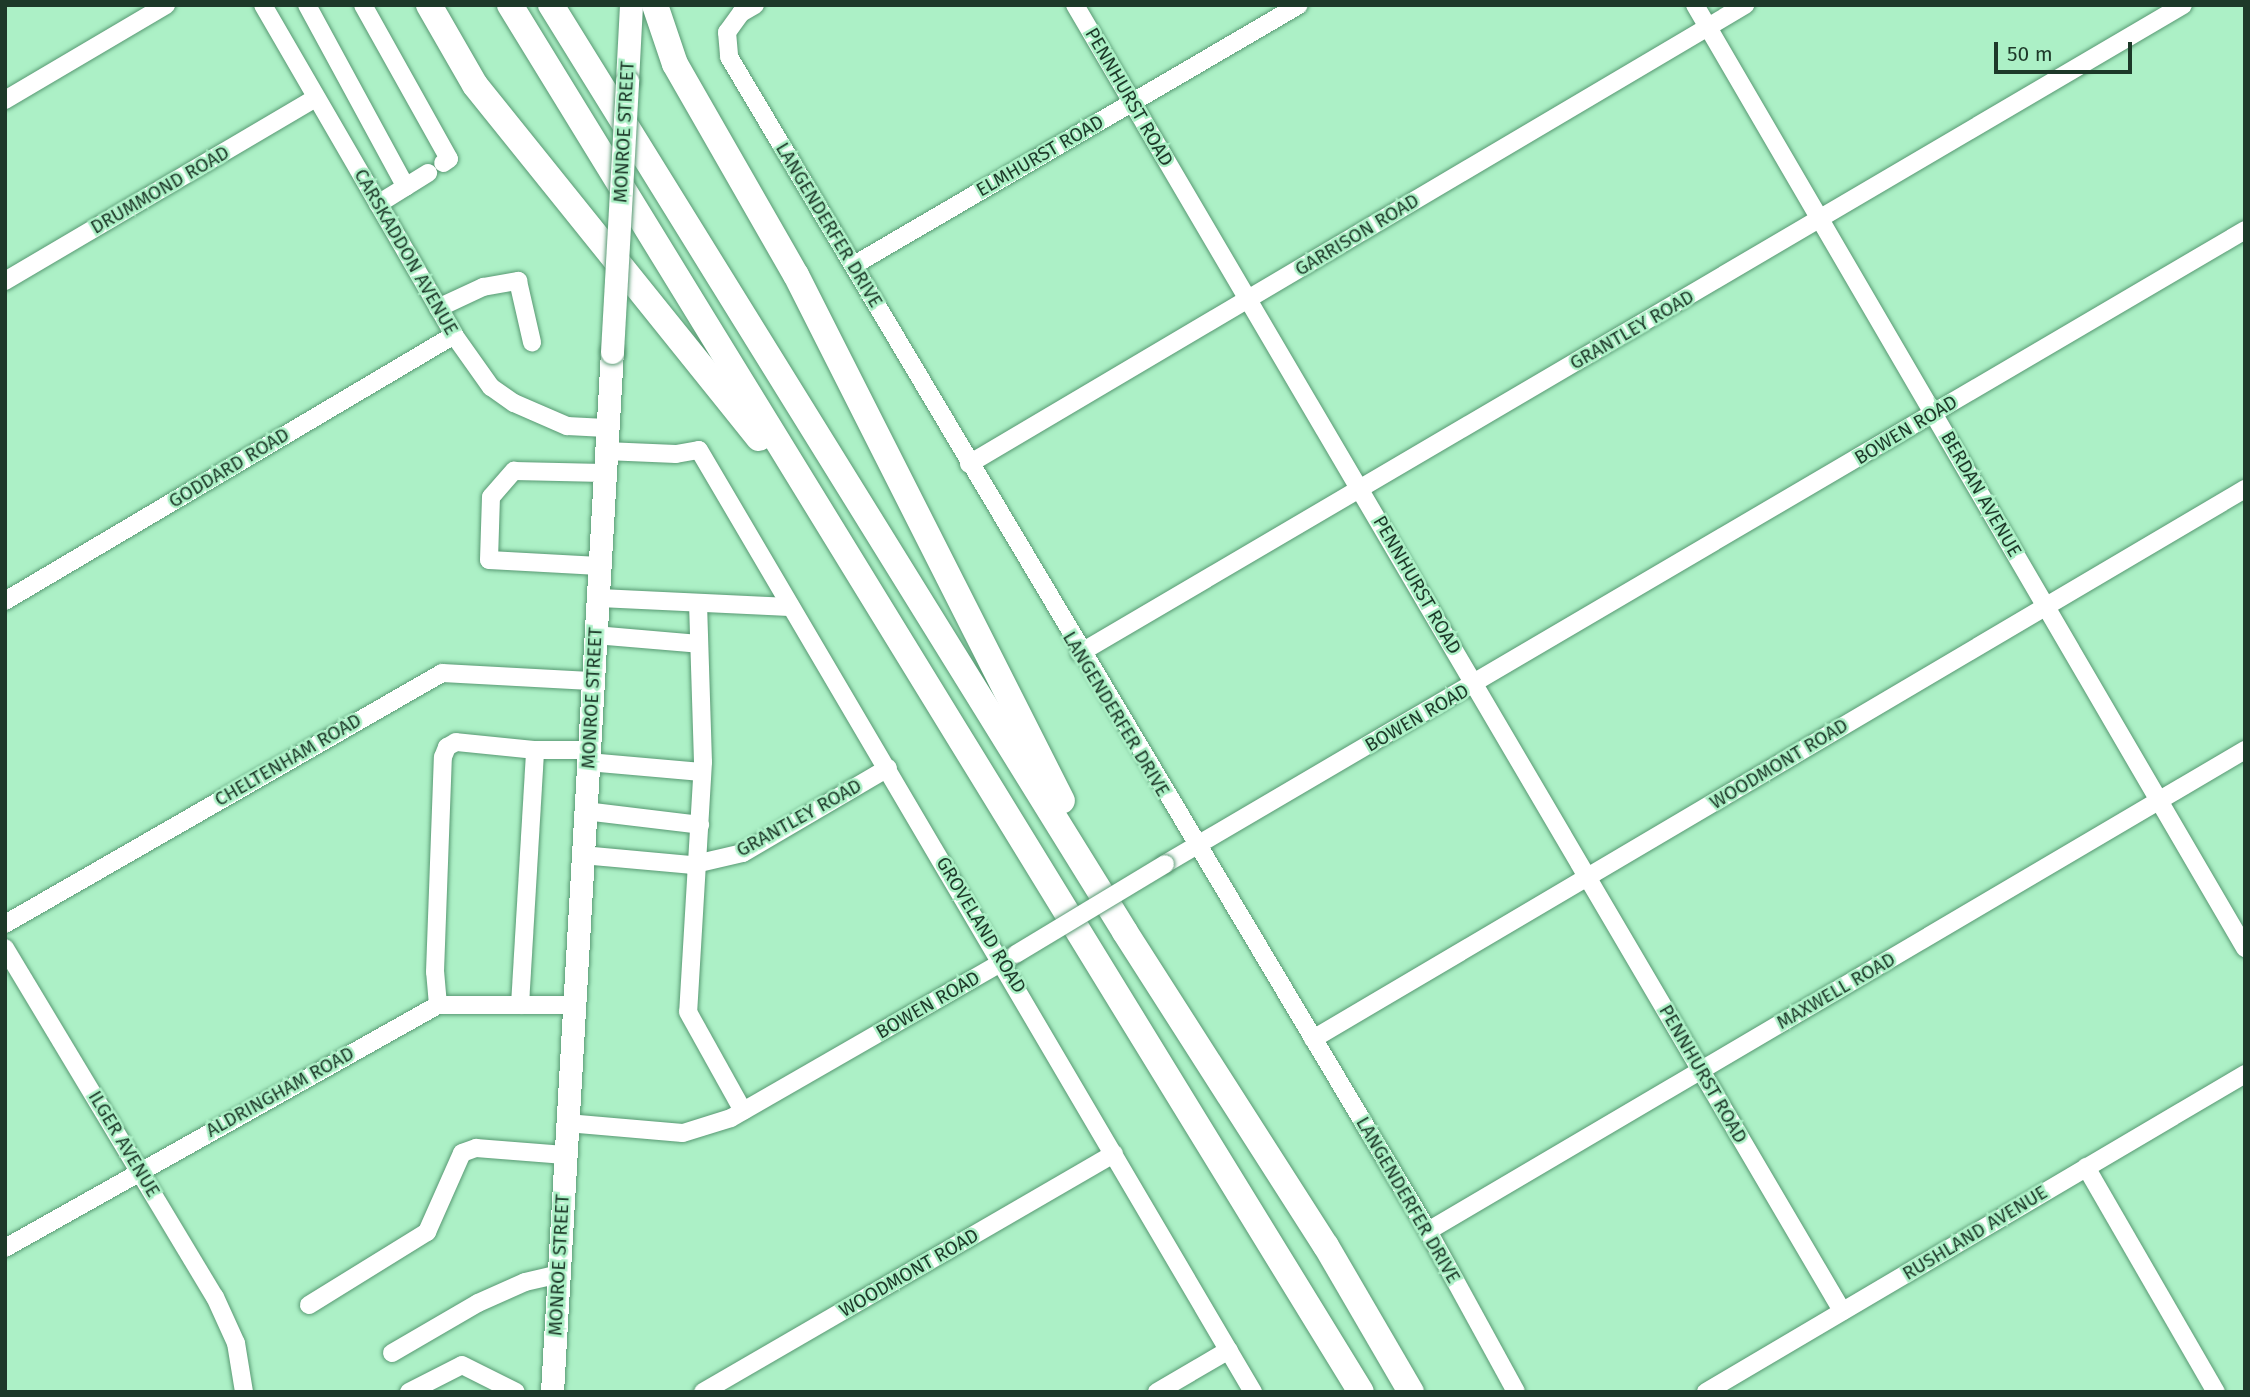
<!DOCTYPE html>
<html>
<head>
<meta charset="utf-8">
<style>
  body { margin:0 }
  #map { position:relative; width:2250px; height:1397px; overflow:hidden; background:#acf0c6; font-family:"Fira Sans",sans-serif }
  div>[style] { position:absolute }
  .roads { filter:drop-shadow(0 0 2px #589973) drop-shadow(0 0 2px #589973) }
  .minor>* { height:18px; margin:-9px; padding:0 9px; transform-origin:9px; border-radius:9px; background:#fff }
  .major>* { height:23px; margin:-11.5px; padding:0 11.5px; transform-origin:11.5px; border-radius:11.5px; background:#fff }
  .highway>* { height:26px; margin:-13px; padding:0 13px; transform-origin:13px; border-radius:13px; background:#fff }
  .bridges { filter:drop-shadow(0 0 2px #589973) drop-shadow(0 0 2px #589973) }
  .minor-bridge>* { height:18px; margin:-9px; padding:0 9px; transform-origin:9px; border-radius:9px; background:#fff }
  .major-bridge>* { height:23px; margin:-11.5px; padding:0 11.5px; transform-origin:11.5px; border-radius:11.5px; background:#fff }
  span { translate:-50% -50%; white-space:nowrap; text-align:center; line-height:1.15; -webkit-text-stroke:5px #acf0c6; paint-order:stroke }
  .street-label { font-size:19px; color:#1d3929 }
  .frame { position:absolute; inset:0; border:7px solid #1d3929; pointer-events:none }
  .scale { position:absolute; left:1994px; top:42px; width:138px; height:32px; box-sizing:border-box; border:4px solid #1d3929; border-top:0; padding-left:9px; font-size:21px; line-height:24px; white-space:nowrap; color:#1d3929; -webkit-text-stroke:5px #acf0c6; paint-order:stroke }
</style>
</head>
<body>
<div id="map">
  <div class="roads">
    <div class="minor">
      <div style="left:263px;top:5px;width:381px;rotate:59.9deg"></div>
      <div style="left:454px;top:335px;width:64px;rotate:54.6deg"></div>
      <div style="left:491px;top:387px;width:28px;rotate:35deg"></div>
      <div style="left:514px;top:403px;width:58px;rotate:23.5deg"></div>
      <div style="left:567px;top:426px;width:39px;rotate:3deg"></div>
      <div style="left:307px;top:5px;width:207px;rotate:61.5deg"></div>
      <div style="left:363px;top:5px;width:176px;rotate:60.8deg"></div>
      <div style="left:449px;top:159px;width:7px;rotate:146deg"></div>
      <div style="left:755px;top:5px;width:16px;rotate:150deg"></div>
      <div style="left:741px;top:13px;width:24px;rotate:126deg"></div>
      <div style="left:727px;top:32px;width:25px;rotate:85deg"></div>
      <div style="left:729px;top:57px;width:1366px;rotate:59.23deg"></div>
      <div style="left:1428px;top:1231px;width:183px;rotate:61.3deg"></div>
      <div style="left:1075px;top:5px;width:1515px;rotate:59.57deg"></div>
      <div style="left:1695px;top:5px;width:1092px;rotate:59.75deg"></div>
      <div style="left:5px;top:100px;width:187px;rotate:-30.5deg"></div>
      <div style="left:378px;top:204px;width:59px;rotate:-31.8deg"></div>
      <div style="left:854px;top:265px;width:515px;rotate:-30.3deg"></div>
      <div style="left:5px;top:281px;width:361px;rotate:-30.5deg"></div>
      <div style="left:438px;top:308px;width:50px;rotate:-25deg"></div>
      <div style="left:483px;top:287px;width:36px;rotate:-10deg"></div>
      <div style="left:518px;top:281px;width:63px;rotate:77.1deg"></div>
      <div style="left:605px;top:451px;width:71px;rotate:2.4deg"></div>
      <div style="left:676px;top:454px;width:23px;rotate:-10deg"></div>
      <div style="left:699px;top:450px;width:1093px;rotate:59.54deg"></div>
      <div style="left:969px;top:464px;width:902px;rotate:-30.6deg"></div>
      <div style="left:599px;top:566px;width:110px;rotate:-176.9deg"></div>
      <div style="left:489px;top:560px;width:63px;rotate:-88.2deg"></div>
      <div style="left:491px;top:497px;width:35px;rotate:-49deg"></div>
      <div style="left:514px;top:471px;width:90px;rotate:1.3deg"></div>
      <div style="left:598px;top:598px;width:193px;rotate:2.7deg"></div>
      <div style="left:5px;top:601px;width:522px;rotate:-30.64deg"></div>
      <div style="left:698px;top:603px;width:159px;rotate:88.2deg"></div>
      <div style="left:703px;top:762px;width:250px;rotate:93.4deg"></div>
      <div style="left:688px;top:1012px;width:113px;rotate:60.9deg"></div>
      <div style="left:595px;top:635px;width:104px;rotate:4.9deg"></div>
      <div style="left:1080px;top:653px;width:1279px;rotate:-30.43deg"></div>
      <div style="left:588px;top:762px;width:114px;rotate:5deg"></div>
      <div style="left:585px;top:811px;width:116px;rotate:6.9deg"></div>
      <div style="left:582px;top:855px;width:109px;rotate:5.2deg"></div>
      <div style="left:691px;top:865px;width:53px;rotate:-13deg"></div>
      <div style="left:743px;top:853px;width:168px;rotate:-30.4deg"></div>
      <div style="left:1165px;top:864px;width:1252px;rotate:-30.41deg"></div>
      <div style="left:5px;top:924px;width:504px;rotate:-29.87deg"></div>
      <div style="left:442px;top:673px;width:149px;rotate:3.1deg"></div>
      <div style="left:5px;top:948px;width:407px;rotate:59deg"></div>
      <div style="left:215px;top:1297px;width:51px;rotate:65.5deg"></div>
      <div style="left:236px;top:1343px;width:50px;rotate:80.7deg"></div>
      <div style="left:438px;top:1005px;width:33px;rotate:-95deg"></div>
      <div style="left:435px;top:972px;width:215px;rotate:-87.9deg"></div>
      <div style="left:443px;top:757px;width:11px;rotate:-68deg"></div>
      <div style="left:447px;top:747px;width:10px;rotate:-29deg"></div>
      <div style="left:456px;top:742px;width:79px;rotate:5.8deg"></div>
      <div style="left:520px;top:1005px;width:255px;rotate:-86.6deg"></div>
      <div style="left:535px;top:750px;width:53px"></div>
      <div style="left:1313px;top:1039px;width:1082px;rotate:-30.55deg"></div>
      <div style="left:567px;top:1123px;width:116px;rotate:4.9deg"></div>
      <div style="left:683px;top:1133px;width:50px;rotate:-17.4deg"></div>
      <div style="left:731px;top:1118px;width:325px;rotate:-29.9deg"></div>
      <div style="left:2086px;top:1167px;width:260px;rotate:60deg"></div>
      <div style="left:1428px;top:1231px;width:948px;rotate:-30.49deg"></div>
      <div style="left:5px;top:1248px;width:497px;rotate:-29.3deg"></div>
      <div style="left:438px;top:1005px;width:136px"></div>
      <div style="left:309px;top:1305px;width:139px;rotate:-31.7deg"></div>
      <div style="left:427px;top:1232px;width:86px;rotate:-66.1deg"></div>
      <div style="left:462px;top:1153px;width:15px;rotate:-20deg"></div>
      <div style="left:476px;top:1148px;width:89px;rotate:4.5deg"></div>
      <div style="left:392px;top:1353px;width:99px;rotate:-30.2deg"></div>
      <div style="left:478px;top:1303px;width:51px;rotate:-24.1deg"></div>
      <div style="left:525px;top:1282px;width:35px;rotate:-13deg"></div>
      <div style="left:409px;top:1392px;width:59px;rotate:-27deg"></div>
      <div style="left:462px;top:1365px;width:60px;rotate:26.6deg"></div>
      <div style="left:703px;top:1392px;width:475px;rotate:-30.1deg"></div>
      <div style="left:1157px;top:1392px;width:83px;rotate:-30.3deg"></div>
      <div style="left:1706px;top:1392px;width:626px;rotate:-30.54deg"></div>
    </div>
    <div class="major">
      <div style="left:627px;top:81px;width:76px;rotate:-87deg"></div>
      <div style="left:552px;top:1392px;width:1042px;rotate:-86.7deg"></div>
    </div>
    <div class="highway">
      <div style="left:429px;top:5px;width:92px;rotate:60.1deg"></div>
      <div style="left:475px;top:85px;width:453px;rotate:51.2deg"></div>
      <div style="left:510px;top:5px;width:1627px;rotate:58.47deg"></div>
      <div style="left:551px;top:5px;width:1090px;rotate:58.23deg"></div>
      <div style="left:1125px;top:932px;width:373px;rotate:57.4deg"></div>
      <div style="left:1326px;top:1246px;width:169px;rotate:59.8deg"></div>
      <div style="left:655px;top:5px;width:62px;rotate:71.3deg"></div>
      <div style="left:675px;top:64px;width:243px;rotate:60.2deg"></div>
      <div style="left:796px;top:275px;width:589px;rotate:63.17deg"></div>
    </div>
  </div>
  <div class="bridges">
    <div class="minor-bridge">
      <div style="left:1016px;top:954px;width:174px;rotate:-31.1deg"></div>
    </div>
    <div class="major-bridge">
      <div style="left:612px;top:352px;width:271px;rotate:-86.8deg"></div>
    </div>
  </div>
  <div class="street-label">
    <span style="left:1129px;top:97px;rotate:60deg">PENNHURST ROAD</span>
    <span style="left:624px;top:132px;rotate:-87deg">MONROE STREET</span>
    <span style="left:1040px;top:156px;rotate:-30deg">ELMHURST ROAD</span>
    <span style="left:160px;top:190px;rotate:-30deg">DRUMMOND ROAD</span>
    <span style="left:829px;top:225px;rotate:59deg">LANGENDERFER DRIVE</span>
    <span style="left:1357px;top:235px;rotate:-31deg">GARRISON ROAD</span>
    <span style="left:406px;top:252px;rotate:60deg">CARSKADDON AVENUE</span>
    <span style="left:1632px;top:330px;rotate:-30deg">GRANTLEY ROAD</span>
    <span style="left:1906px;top:430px;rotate:-31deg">BOWEN ROAD</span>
    <span style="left:229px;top:468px;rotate:-31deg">GODDARD ROAD</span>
    <span style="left:1981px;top:494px;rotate:60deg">BERDAN AVENUE</span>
    <span style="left:1417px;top:585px;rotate:60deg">PENNHURST ROAD</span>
    <span style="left:592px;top:698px;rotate:-87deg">MONROE STREET</span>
    <span style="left:1116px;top:714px;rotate:59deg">LANGENDERFER DRIVE</span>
    <span style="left:1417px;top:718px;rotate:-30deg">BOWEN ROAD</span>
    <span style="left:288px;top:760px;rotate:-30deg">CHELTENHAM ROAD</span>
    <span style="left:1779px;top:764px;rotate:-31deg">WOODMONT ROAD</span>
    <span style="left:799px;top:818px;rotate:-29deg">GRANTLEY ROAD</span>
    <span style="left:981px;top:925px;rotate:59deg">GROVELAND ROAD</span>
    <span style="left:1836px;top:991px;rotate:-30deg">MAXWELL ROAD</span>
    <span style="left:928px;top:1005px;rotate:-30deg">BOWEN ROAD</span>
    <span style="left:1703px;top:1074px;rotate:60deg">PENNHURST ROAD</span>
    <span style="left:280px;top:1092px;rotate:-29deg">ALDRINGHAM ROAD</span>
    <span style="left:124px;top:1144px;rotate:59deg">ILGER AVENUE</span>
    <span style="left:1408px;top:1200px;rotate:60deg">LANGENDERFER DRIVE</span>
    <span style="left:1975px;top:1233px;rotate:-31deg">RUSHLAND AVENUE</span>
    <span style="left:559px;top:1265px;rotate:-87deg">MONROE STREET</span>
    <span style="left:909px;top:1273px;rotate:-30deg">WOODMONT ROAD</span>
  </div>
  <div class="frame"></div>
  <div class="scale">50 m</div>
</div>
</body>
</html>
